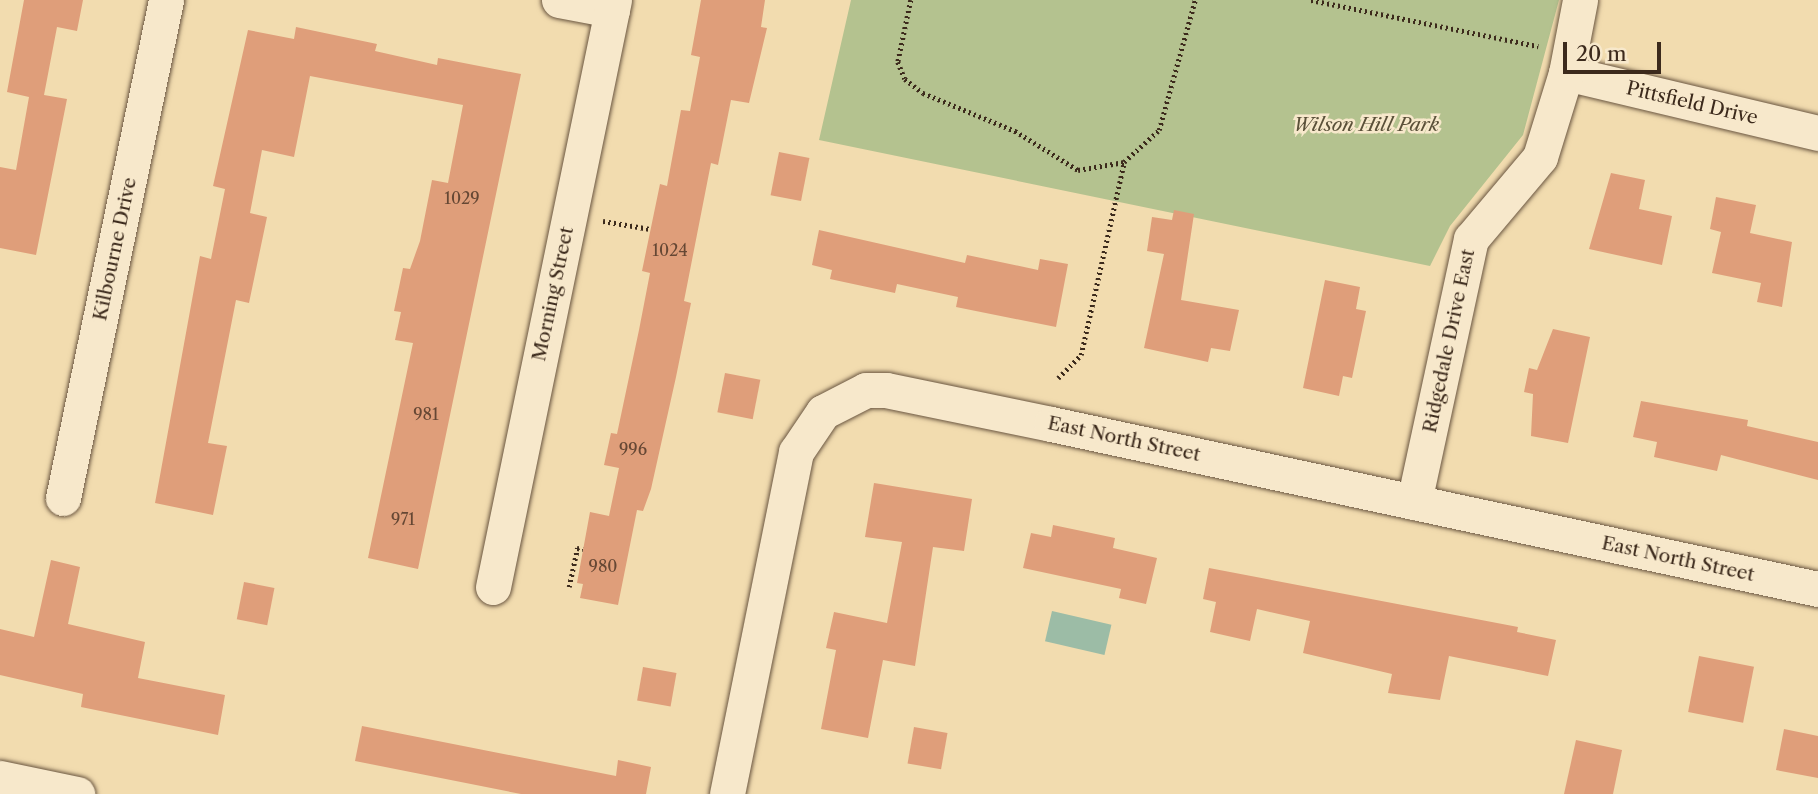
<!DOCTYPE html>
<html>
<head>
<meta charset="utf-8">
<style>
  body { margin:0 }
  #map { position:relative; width:1818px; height:794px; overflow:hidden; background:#f2dcaf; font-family:"Libre Caslon Text",serif }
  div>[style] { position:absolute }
  .green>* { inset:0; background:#b4c28f }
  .water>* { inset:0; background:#9cbca6; transform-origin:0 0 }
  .building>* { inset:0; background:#df9e7a; transform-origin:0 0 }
  .path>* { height:4.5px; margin-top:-2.25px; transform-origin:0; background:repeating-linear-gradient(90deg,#3c2a1c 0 2px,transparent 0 5.5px) }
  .roads { filter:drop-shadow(0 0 2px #6a5641) drop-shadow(0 0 2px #6a5641) }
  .minor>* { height:35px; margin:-17.5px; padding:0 17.5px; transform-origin:17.5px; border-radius:17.5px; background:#f7e8cb }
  span { translate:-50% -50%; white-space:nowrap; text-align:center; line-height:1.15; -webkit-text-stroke:5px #f7e8cb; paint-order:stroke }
  .number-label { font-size:16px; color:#654734 }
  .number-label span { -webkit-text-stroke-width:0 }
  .street-label { font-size:19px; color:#3c2a1c }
  .park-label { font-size:19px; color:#5a5039; font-style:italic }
  .scale { position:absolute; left:1563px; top:42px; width:98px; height:32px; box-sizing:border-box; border:4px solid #3c2a1c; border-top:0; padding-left:9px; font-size:21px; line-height:24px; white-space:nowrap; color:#3c2a1c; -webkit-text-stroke:5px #f7e8cb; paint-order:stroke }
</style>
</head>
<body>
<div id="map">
  <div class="green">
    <div style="clip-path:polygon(851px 0,1559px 0,1523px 135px,1450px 226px,1430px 266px,819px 140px)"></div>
  </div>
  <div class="water">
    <div style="left:1052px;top:611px;width:61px;height:31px;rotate:13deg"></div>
  </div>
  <div class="building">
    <div style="clip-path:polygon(24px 0,83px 0,77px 31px,57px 27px,44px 95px,67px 99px,36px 255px,0 248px,0 167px,16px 170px,29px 97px,7px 92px)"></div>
    <div style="clip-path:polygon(701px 0,765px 0,761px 27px,767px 28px,749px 103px,731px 100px,718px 165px,711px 163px,684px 301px,691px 303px,676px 377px,651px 489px,643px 511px,637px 510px,618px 605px,580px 598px,583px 584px,577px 583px,590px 512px,609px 516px,619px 468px,604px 465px,611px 433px,617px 434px,639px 330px,650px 273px,642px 271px,660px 184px,667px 186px,681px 110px,690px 111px,700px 57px,691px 55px)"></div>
    <div style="clip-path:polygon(296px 27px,377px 44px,375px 51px,437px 65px,438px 58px,521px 74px,418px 569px,368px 558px,413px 343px,395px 340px,401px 312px,394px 311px,403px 268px,410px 269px,420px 241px,432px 180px,448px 183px,463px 105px,310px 76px,294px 157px,262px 150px,250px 213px,267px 217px,249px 303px,236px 300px,208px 443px,227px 446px,213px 515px,155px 503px,200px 256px,211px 259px,225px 189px,213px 186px,248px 30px,294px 39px)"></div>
    <div style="left:779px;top:152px;width:31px;height:44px;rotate:11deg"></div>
    <div style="clip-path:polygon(1611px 173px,1645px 180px,1639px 209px,1672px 216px,1662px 265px,1589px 249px)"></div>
    <div style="clip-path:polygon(1716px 197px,1756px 205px,1750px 233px,1792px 242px,1782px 307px,1757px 302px,1761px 283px,1712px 273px,1721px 232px,1710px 229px)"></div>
    <div style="clip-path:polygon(1174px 210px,1194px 214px,1181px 300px,1239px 310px,1230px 351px,1211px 348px,1208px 362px,1144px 348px,1164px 254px,1147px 251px,1152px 217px,1172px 220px)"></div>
    <div style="clip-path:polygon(819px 230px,965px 263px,967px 255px,1038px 270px,1040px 259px,1068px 264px,1056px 327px,956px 307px,958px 297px,897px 284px,895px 293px,830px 279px,832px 270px,812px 265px)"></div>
    <div style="clip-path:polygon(1325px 280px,1360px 287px,1356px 309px,1366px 311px,1352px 378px,1343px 376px,1339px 396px,1303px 388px)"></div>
    <div style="clip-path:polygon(1553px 329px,1590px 337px,1568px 443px,1531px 436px,1533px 394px,1524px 392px,1529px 368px,1537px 370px)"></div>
    <div style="left:725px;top:373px;width:36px;height:40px;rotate:11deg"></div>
    <div style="clip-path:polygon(1641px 401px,1748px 420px,1747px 426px,1818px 442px,1818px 480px,1721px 455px,1717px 471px,1654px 457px,1657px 442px,1633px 437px)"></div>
    <div style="clip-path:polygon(874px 483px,972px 499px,964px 551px,933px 547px,915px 666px,883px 660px,868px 738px,821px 729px,836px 650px,826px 648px,834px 612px,887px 623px,902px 542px,865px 537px)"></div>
    <div style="clip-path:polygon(1053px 525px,1115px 538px,1113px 548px,1157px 558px,1146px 604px,1119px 598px,1121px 589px,1023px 568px,1031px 533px,1051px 537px)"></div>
    <div style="clip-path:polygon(51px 560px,80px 567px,68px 624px,145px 642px,138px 678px,225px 695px,218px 735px,81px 707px,83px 694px,0 675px,0 629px,34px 637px)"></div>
    <div style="clip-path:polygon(1209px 568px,1518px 627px,1517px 632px,1556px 640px,1548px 676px,1449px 656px,1440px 700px,1388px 693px,1392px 674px,1303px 653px,1310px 621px,1257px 609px,1250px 641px,1210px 632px,1216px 602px,1203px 599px)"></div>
    <div style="left:244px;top:582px;width:31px;height:38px;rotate:11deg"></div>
    <div style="left:1699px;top:656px;width:56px;height:57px;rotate:11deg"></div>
    <div style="left:643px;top:667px;width:34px;height:34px;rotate:10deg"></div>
    <div style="clip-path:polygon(362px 726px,616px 776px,618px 760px,651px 767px,646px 794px,521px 794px,355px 761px)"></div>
    <div style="left:914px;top:727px;width:34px;height:37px;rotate:10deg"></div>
    <div style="clip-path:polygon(1784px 729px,1818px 736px,1818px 778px,1776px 770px)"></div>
    <div style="clip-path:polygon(1576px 740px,1622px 750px,1613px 794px,1564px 794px)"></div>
  </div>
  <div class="path">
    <div style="left:911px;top:0;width:63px;rotate:101.8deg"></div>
    <div style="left:898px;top:62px;width:18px;rotate:68deg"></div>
    <div style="left:905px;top:79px;width:23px;rotate:38deg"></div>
    <div style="left:923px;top:93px;width:100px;rotate:22.4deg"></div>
    <div style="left:1015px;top:131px;width:74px;rotate:31.8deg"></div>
    <div style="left:1078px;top:170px;width:47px;rotate:-9.9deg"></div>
    <div style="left:1124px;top:162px;width:47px;rotate:-42.4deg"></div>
    <div style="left:1159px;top:130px;width:135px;rotate:-74.5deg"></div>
    <div style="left:1311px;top:0;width:232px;rotate:11.5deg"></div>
    <div style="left:603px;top:221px;width:48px;rotate:9.7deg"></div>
    <div style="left:1058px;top:378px;width:33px;rotate:-45deg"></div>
    <div style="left:1081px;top:355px;width:198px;rotate:-77.4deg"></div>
    <div style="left:569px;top:587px;width:40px;rotate:-78deg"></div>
    <div style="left:577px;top:548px;width:6px;rotate:9deg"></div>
  </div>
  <div class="roads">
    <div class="minor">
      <div style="left:559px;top:0;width:54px;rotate:10.7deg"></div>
      <div style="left:1566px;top:73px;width:259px;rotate:13.4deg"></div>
      <div style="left:63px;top:498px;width:509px;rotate:-78.31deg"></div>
      <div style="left:1414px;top:502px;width:269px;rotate:-77.8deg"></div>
      <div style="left:1471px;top:239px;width:107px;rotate:-49.9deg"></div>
      <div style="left:1540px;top:157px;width:88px;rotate:-72.8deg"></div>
      <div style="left:1566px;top:73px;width:74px;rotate:-79.1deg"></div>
      <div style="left:493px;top:587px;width:599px;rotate:-78.35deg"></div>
      <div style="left:0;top:778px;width:79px;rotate:11.7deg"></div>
      <div style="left:727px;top:794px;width:349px;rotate:-78.6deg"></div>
      <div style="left:796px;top:452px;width:48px;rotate:-56deg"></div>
      <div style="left:823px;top:412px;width:48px;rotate:-27.1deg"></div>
      <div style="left:866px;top:390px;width:20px"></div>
      <div style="left:886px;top:390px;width:168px;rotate:11.6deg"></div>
      <div style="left:1051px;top:424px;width:785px;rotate:12.14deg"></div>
    </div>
  </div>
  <div class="number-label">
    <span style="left:462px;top:198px">1029</span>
    <span style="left:670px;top:250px">1024</span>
    <span style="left:426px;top:414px">981</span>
    <span style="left:633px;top:449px">996</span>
    <span style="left:403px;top:519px">971</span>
    <span style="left:603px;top:566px">980</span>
  </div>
  <div class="street-label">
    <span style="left:1692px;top:103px;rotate:13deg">Pittsfield Drive</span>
    <span style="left:115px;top:249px;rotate:-78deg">Kilbourne Drive</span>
    <span style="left:553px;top:294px;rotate:-78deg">Morning Street</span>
    <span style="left:1449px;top:341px;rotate:-78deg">Ridgedale Drive East</span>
    <span style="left:1124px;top:439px;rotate:12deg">East North Street</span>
    <span style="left:1678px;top:559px;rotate:12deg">East North Street</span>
  </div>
  <div class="park-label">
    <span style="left:1366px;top:125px">Wilson Hill Park</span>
  </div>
  <div class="scale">20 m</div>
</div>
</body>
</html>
